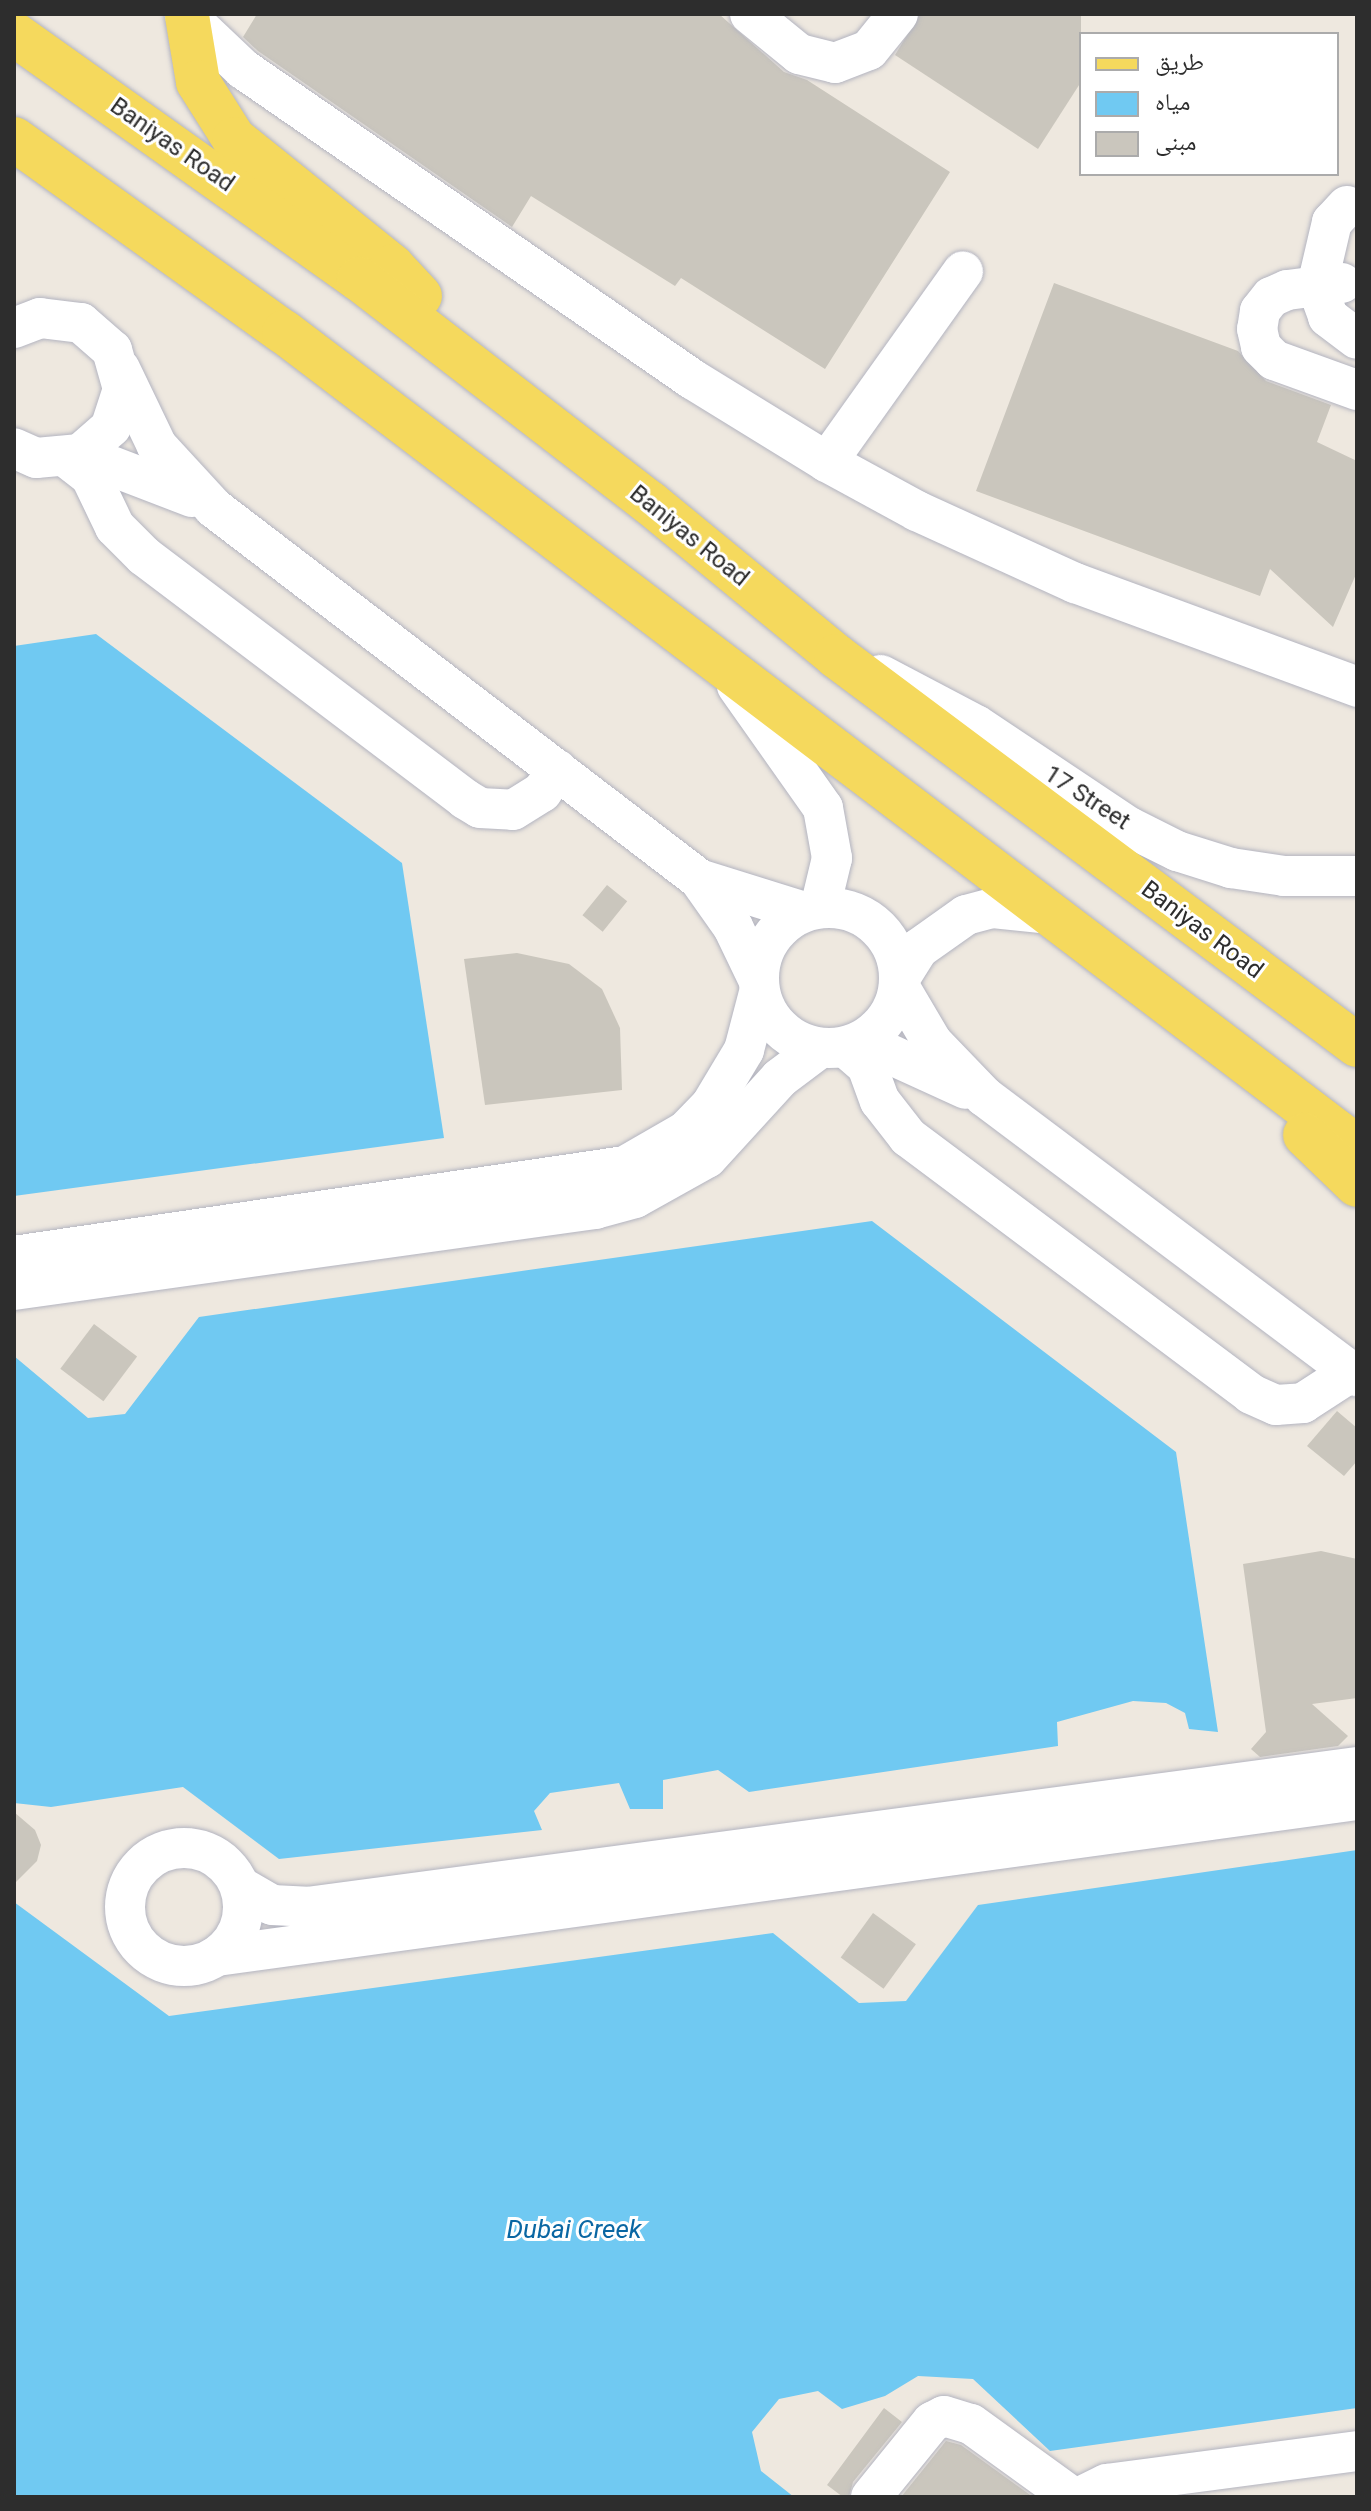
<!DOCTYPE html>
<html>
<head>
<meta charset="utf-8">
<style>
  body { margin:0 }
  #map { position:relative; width:1371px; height:2511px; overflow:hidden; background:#eee8df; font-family:Roboto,"Noto Naskh Arabic",sans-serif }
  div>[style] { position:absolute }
  .water>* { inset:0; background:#70c9f2 }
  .building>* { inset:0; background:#cac6bd; transform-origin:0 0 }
  .roads { filter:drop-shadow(0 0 2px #b3b4c0) drop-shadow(0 0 2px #b3b4c0) }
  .minor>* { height:40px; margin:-20px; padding:0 20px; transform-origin:20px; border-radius:20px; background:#fff }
  .minor>.ring { margin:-20px; padding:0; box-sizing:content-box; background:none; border:40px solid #fff; border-radius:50% }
  .major>* { height:44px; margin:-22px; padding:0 22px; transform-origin:22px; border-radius:22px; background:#f5d95d }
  span { translate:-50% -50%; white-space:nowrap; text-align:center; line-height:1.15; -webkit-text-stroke:6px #fff; paint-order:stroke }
  .street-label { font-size:24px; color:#2d2d2d }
  .water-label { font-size:26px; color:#0a67a3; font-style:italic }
  .frame { position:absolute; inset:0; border:16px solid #2d2d2d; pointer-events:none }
  .legend { position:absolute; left:1079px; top:32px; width:260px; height:144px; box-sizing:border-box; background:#fff; border:2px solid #ababab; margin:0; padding:10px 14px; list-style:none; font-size:24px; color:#2d2d2d }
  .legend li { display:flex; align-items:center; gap:16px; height:40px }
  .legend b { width:40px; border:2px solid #ababab }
</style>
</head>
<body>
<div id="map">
  <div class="water">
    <div style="clip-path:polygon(96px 634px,402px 863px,444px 1138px,14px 1196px,14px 646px)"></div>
    <div style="clip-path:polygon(872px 1221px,1176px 1452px,1218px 1732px,1189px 1729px,1185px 1713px,1166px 1703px,1133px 1701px,1057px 1722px,1058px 1746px,749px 1792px,718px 1770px,663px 1780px,663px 1809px,630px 1809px,619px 1783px,550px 1793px,534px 1811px,542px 1830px,279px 1859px,183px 1787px,51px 1807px,14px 1803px,14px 1356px,88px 1418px,125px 1414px,199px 1317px)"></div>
    <div style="clip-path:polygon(1357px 1850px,1357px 2408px,1050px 2451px,973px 2379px,918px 2376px,885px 2396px,842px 2409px,818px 2391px,779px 2399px,752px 2432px,761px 2471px,794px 2497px,14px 2497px,14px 1902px,169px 2016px,773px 1933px,859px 2003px,906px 2001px,978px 1905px)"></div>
  </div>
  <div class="building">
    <div style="clip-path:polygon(257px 14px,719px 14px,784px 72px,807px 80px,950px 172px,825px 369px,681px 278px,675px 286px,531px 196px,512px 227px,258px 51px,243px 37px)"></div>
    <div style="clip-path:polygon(920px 14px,1081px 14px,1081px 82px,1038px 149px,895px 55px)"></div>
    <div style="clip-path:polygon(1054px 283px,1238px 351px,1266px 381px,1331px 405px,1317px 442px,1357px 461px,1357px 572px,1333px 627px,1270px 569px,1260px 596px,976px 491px)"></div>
    <div style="left:607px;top:885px;width:26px;height:39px;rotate:39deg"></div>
    <div style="clip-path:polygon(517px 953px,569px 964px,602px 989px,620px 1028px,622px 1090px,485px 1105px,464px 959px)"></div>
    <div style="left:94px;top:1324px;width:54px;height:56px;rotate:37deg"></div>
    <div style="clip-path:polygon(1337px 1411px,1357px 1428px,1357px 1461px,1344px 1476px,1307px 1446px)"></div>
    <div style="clip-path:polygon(1321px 1551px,1357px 1559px,1357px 1698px,1312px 1704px,1348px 1736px,1338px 1746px,1260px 1757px,1251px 1749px,1266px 1732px,1243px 1564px)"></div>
    <div style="clip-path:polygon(14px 1812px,35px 1830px,41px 1845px,37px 1861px,14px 1884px)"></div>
    <div style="left:873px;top:1913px;width:53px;height:55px;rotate:36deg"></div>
    <div style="clip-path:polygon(884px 2408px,902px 2422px,853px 2482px,849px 2497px,843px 2497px,827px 2485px)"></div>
    <div style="clip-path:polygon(946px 2441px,961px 2445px,1033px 2497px,901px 2497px)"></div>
  </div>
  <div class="roads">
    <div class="minor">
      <div style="left:185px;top:14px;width:80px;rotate:43.5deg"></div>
      <div style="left:243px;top:69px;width:546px;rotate:34.62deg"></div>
      <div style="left:692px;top:379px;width:158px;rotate:31.6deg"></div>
      <div style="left:827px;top:462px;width:102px;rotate:28.6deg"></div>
      <div style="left:917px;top:511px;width:174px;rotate:24.5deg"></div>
      <div style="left:1075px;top:583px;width:301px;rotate:20.2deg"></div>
      <div style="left:750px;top:14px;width:63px;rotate:39.2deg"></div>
      <div style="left:799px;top:54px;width:37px;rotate:14deg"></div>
      <div style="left:835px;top:63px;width:36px;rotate:-21deg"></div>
      <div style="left:869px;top:50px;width:46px;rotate:-51.1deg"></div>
      <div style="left:1347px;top:206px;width:22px;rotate:133deg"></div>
      <div style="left:1332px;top:222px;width:66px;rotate:103.2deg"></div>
      <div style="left:1317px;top:286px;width:33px;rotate:70deg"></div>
      <div style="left:1328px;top:317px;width:36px;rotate:37deg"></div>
      <div style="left:1342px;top:283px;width:55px;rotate:172.7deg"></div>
      <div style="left:1287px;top:290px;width:17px;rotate:156deg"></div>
      <div style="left:1271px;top:297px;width:18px;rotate:128deg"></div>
      <div style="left:1260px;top:311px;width:18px;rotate:99deg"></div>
      <div style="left:1257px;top:329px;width:18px;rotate:77deg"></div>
      <div style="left:1261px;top:347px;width:18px;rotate:45deg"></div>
      <div style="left:1274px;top:360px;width:88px;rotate:19.9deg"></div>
      <div style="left:14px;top:328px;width:28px;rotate:-21deg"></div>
      <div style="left:40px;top:318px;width:41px;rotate:7deg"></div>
      <div style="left:81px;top:323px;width:41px;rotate:41.1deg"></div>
      <div style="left:112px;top:350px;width:41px;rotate:74.2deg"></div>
      <div style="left:123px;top:389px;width:40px;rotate:108deg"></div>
      <div style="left:111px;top:427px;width:41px;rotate:138.9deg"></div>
      <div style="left:80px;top:454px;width:44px;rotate:174.8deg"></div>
      <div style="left:36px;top:458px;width:24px;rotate:-156deg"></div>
      <div style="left:120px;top:369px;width:85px;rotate:64.3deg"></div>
      <div style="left:157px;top:446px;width:84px;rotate:47.4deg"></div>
      <div style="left:214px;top:508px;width:611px;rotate:37.41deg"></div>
      <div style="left:699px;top:879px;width:59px;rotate:54.7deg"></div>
      <div style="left:733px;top:927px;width:58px;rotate:64.3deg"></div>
      <div style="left:80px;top:454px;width:120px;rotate:21deg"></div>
      <div style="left:67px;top:458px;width:31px;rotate:38deg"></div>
      <div style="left:91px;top:477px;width:55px;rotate:64.4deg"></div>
      <div style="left:115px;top:527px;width:41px;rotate:45deg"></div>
      <div style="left:144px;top:556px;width:403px;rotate:37.1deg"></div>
      <div style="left:465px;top:799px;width:17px;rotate:31deg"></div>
      <div style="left:480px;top:808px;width:33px;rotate:3deg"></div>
      <div style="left:513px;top:810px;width:34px;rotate:-32deg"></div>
      <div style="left:542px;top:792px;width:27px;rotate:-56deg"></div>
      <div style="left:827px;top:462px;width:234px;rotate:-54.5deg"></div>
      <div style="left:881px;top:675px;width:107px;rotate:27.8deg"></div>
      <div style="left:976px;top:725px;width:184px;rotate:33.7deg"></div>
      <div style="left:1129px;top:827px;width:54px;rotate:26.6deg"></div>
      <div style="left:1177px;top:851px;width:57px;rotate:17.5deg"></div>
      <div style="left:1231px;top:868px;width:54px;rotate:8.6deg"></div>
      <div style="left:1284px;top:876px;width:73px"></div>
      <div style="left:737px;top:686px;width:149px;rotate:54.8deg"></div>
      <div style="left:823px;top:808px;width:51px;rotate:79.8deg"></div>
      <div style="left:832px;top:858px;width:51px;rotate:103.5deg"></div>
      <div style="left:699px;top:879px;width:110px;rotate:17.4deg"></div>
      <div class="ring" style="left:759px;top:908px;width:100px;height:100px"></div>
      <div style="left:902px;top:975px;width:31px;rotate:-58deg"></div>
      <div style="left:918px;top:949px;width:59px;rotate:-35.3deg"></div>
      <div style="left:966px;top:915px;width:28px;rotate:-15deg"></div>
      <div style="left:993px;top:908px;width:56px;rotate:6.1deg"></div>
      <div style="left:899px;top:986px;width:65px;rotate:59.5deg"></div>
      <div style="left:932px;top:1042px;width:76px;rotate:46.1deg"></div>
      <div style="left:985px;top:1097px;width:465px;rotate:36.9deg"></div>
      <div style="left:861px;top:1041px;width:115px;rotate:24.6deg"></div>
      <div style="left:845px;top:1047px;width:29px;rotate:41deg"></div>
      <div style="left:867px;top:1066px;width:37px;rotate:70deg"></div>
      <div style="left:880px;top:1101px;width:46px;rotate:52.1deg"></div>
      <div style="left:908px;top:1137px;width:429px;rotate:36.8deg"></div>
      <div style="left:1251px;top:1394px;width:27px;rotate:24deg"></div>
      <div style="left:1276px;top:1405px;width:27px;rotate:-4deg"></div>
      <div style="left:1303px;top:1403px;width:57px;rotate:-32.9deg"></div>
      <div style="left:14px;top:1256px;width:618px;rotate:-8.38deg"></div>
      <div style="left:625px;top:1166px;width:70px;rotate:-29.8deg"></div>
      <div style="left:686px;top:1131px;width:36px;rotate:-46deg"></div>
      <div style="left:711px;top:1105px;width:64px;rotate:-59deg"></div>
      <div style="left:744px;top:1050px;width:59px;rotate:-75.3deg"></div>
      <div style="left:14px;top:1290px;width:587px;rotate:-7.94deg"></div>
      <div style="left:595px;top:1209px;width:41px;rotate:-15.4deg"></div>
      <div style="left:635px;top:1198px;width:82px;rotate:-29.1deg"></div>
      <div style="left:707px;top:1158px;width:108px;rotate:-47.6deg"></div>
      <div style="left:780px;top:1078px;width:50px;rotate:-36.9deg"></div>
      <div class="ring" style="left:125px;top:1848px;width:78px;height:78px"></div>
      <div style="left:241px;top:1887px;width:36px;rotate:30deg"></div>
      <div style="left:272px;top:1905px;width:35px;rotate:3deg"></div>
      <div style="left:307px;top:1907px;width:1059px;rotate:-7.59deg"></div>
      <div style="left:217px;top:1956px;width:1151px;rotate:-7.79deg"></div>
      <div style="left:871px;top:2497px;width:97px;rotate:-50.9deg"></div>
      <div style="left:932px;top:2422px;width:13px;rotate:-27deg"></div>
      <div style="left:944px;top:2416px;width:28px;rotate:17deg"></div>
      <div style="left:971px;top:2424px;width:125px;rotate:35.9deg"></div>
      <div style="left:1080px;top:2497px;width:30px;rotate:-26deg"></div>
      <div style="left:1107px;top:2484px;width:252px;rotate:-7.5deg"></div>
    </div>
    <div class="major">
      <div style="left:187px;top:16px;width:67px;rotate:80.5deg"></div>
      <div style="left:198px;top:82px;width:67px;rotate:57.7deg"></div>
      <div style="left:234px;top:139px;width:203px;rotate:38.8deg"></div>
      <div style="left:392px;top:266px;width:41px;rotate:47deg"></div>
      <div style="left:14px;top:34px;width:423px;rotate:35.4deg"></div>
      <div style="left:359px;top:279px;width:367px;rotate:37.6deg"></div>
      <div style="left:650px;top:503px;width:241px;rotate:39.4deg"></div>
      <div style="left:836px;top:656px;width:650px;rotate:36.75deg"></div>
      <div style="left:14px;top:139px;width:332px;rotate:35.6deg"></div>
      <div style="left:284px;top:332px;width:1347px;rotate:37.22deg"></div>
      <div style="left:1305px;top:1135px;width:72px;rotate:43.9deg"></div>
    </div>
  </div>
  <div class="street-label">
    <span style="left:172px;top:145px;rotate:35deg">Baniyas Road</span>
    <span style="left:689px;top:536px;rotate:39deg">Baniyas Road</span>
    <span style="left:1087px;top:798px;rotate:33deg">17 Street</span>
    <span style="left:1202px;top:930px;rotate:37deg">Baniyas Road</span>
  </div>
  <div class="water-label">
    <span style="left:574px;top:2230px">Dubai Creek</span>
  </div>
  <div class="frame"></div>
  <ul class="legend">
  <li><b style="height:10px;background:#f5d95d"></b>طريق</li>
  <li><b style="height:22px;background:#70c9f2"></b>مياه</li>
  <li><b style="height:22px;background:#cac6bd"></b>مبنى</li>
  </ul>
</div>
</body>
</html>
